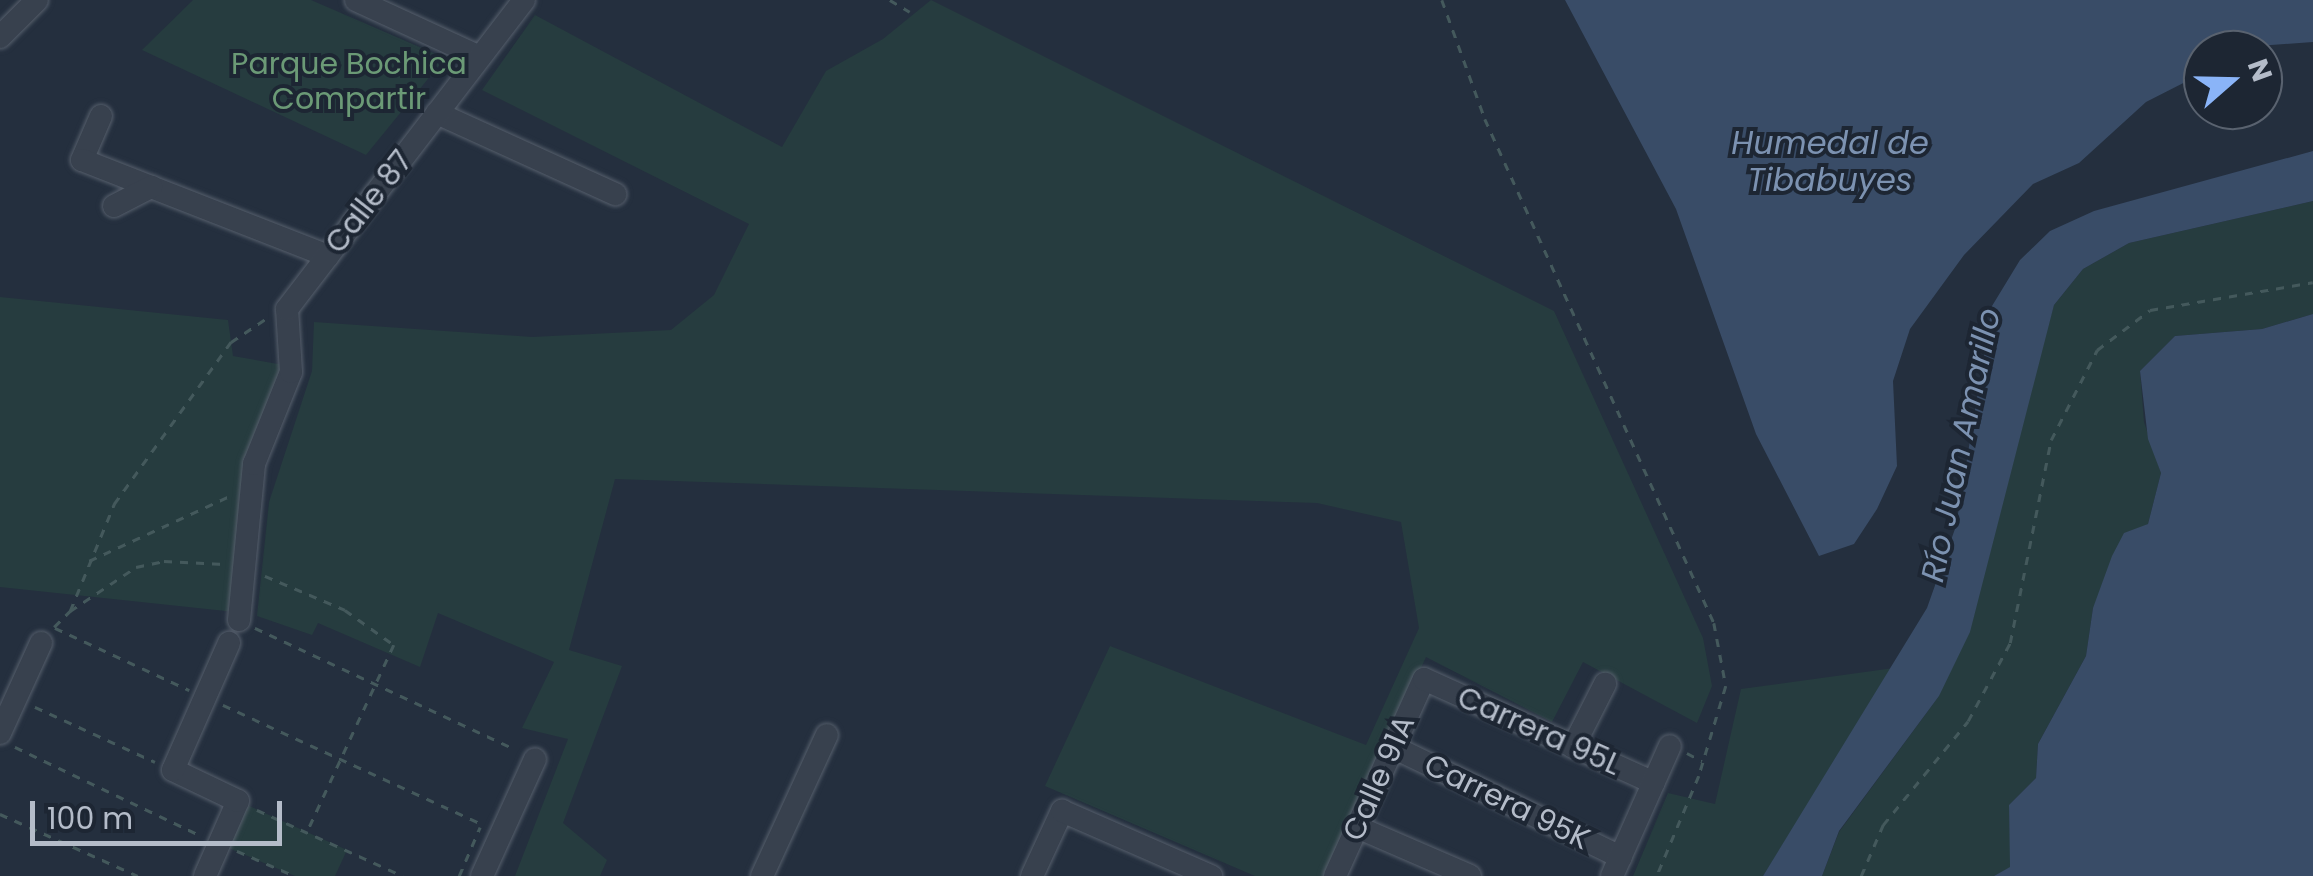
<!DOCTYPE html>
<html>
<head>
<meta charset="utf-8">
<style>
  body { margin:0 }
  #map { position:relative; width:2313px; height:876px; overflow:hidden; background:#242f3e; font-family:Poppins,sans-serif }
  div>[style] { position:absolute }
  .green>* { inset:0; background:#263c3f }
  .water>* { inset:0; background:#394c67 }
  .path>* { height:2.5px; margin-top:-1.25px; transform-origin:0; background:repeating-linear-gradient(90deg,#44595c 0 8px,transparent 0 16px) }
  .roads { filter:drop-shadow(0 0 2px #565f6c) drop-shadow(0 0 2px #565f6c) }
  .minor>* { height:22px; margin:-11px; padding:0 11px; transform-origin:11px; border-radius:11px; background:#38414e }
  span { translate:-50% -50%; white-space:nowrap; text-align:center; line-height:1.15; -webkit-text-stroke:8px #1d2633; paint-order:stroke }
  .park-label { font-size:30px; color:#6b9a76 }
  .street-label { font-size:30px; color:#b4bcc9 }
  .water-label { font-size:32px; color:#7c92b1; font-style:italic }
  .north { position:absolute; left:2183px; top:30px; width:100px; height:100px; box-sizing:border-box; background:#1d2633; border:2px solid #59626f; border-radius:50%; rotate:70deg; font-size:28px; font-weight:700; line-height:40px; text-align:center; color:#b4bcc9 }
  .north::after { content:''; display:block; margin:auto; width:35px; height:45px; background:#8ab4f8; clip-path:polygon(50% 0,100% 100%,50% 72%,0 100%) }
  .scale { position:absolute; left:30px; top:801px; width:252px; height:45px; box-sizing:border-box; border:5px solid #b4bcc9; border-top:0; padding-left:12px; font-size:30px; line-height:35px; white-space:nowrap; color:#b4bcc9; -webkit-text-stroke:8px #1d2633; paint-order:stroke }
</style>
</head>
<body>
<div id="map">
  <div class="green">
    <div style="clip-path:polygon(193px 0,311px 0,445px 58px,366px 155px,142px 50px)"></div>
    <div style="clip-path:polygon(931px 0,1554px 311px,1703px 638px,1712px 686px,1697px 723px,1583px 662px,1552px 722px,1426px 657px,1324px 876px,1255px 876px,1045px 786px,1110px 646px,1366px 745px,1419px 628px,1401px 522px,1317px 503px,615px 479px,569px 650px,622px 666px,563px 823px,607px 860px,600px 876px,515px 876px,568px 739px,522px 728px,554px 662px,438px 613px,420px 667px,318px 623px,312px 635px,257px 616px,269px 502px,312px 371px,314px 322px,532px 337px,671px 330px,714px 295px,749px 224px,482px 90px,535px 15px,782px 147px,826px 71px,883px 39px)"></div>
    <div style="clip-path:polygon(2313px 201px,2313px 314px,2262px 329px,2175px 336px,2140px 371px,2144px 422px,2161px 473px,2148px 524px,2134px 533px,2093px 608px,2086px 656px,2038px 744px,2036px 778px,2009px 805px,2011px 867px,1994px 876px,1822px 876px,1839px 832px,1939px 696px,2054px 305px,2083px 269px,2129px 243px)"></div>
    <div style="clip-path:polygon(0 297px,228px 320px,233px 356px,289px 366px,277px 394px,235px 612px,0 587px)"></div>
    <div style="clip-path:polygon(1894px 668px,1763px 876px,1633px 876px,1668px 793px,1715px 804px,1741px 689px)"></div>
    <div style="clip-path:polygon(238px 801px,347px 850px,335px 876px,295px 876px,219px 844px)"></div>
  </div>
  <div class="water">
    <div style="clip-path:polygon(1565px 0,2313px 0,2313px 42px,2203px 50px,2203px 73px,2146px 102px,2079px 163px,2033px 184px,1964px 255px,1910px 329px,1893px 381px,1897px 466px,1877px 509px,1854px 544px,1819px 556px,1756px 434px,1676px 209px)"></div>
    <div style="clip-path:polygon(2313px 151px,2313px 201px,2129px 243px,2083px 269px,2054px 305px,1970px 632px,1939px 696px,1839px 831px,1822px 876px,1763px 876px,1927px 608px,1956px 526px,1992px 306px,2020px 260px,2050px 231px,2094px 211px)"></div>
    <div style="clip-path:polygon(2313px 314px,2313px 876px,1994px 876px,2010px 867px,2009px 805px,2036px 778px,2038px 744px,2086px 656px,2093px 608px,2112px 556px,2124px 533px,2148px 524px,2161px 473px,2148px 439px,2140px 371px,2175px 336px,2262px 329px)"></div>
  </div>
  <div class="path">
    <div style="left:890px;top:0;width:23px;rotate:31deg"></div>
    <div style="left:1442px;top:0;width:127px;rotate:70.1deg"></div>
    <div style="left:1485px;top:119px;width:554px;rotate:65.56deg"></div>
    <div style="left:1714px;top:623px;width:64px;rotate:79.2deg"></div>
    <div style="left:1726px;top:686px;width:94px;rotate:106.7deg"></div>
    <div style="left:1699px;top:776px;width:108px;rotate:112.8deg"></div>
    <div style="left:89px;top:561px;width:157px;rotate:-24.8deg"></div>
    <div style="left:265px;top:576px;width:87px;rotate:23deg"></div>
    <div style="left:345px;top:610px;width:60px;rotate:35.5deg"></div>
    <div style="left:394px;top:645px;width:206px;rotate:114.9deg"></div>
    <div style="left:70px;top:611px;width:79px;rotate:-33.7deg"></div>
    <div style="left:136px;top:567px;width:29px;rotate:-12deg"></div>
    <div style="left:164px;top:561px;width:60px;rotate:2.9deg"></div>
    <div style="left:54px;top:627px;width:23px;rotate:-45deg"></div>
    <div style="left:70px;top:611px;width:116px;rotate:-67.6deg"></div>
    <div style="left:114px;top:504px;width:200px;rotate:-54.2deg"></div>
    <div style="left:231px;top:342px;width:43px;rotate:-33.7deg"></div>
    <div style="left:55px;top:628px;width:148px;rotate:24.8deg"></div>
    <div style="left:255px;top:628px;width:287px;rotate:25deg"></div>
    <div style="left:223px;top:705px;width:287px;rotate:24.7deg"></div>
    <div style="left:35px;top:707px;width:132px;rotate:24.6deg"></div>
    <div style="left:15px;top:747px;width:207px;rotate:25.5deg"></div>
    <div style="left:1687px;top:753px;width:17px;rotate:28deg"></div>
    <div style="left:257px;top:810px;width:160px;rotate:24.3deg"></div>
    <div style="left:0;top:814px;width:151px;rotate:24.2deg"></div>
    <div style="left:237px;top:851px;width:63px;rotate:23.3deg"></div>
    <div style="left:459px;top:876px;width:53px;rotate:-66.8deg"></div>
    <div style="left:1861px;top:876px;width:56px;rotate:-66.7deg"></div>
    <div style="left:1883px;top:825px;width:134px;rotate:-50.7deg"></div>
    <div style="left:1968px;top:721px;width:89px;rotate:-61.7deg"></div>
    <div style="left:2010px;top:643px;width:207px;rotate:-78.6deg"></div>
    <div style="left:2051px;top:440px;width:101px;rotate:-62.9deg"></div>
    <div style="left:2097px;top:350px;width:66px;rotate:-37deg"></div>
    <div style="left:2150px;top:310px;width:165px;rotate:-9.7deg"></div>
  </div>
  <div class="roads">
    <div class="minor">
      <div style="left:356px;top:0;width:136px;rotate:24.7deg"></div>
      <div style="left:0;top:37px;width:52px;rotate:-45deg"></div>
      <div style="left:437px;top:113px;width:196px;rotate:24.5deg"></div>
      <div style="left:101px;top:116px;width:48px;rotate:113.4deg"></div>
      <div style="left:82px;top:160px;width:264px;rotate:21.3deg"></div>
      <div style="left:114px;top:206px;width:42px;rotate:-27.2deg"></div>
      <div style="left:239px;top:620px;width:157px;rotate:-84.5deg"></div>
      <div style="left:254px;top:464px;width:99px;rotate:-68.1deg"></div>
      <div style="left:291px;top:372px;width:63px;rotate:-93.6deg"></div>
      <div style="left:287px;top:309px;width:389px;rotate:-52.5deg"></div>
      <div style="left:0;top:733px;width:99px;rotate:-65.5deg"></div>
      <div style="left:1393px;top:747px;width:253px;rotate:25.8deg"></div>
      <div style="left:1573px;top:747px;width:71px;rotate:-63.1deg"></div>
      <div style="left:1357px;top:827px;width:123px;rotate:23.4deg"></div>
      <div style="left:205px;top:876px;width:82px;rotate:-66.3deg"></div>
      <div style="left:238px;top:801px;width:72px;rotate:-154.5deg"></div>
      <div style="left:173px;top:770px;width:139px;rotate:-66.2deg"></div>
      <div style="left:482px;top:876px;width:128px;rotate:-65.6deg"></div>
      <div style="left:762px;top:876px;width:155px;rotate:-65.3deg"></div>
      <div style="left:1032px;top:876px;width:72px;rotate:-65.2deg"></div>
      <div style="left:1062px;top:811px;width:163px;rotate:23.6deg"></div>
      <div style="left:1335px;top:876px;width:216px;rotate:-65.7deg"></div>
      <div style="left:1424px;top:679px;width:252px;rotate:24.3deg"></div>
      <div style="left:1612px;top:876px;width:142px;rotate:-66deg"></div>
    </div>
  </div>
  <div class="park-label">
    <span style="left:349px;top:81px">Parque Bochica<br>Compartir</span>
  </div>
  <div class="street-label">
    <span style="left:369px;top:202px;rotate:-52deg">Calle 87</span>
    <span style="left:1539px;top:731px;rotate:24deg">Carrera 95L</span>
    <span style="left:1379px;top:778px;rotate:-66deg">Calle 91A</span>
    <span style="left:1507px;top:802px;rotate:26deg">Carrera 95K</span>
  </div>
  <div class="water-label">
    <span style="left:1830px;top:162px">Humedal de<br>Tibabuyes</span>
    <span style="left:1961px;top:445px;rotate:-78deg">Río Juan Amarillo</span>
  </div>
  <div class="north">N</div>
  <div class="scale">100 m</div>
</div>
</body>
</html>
